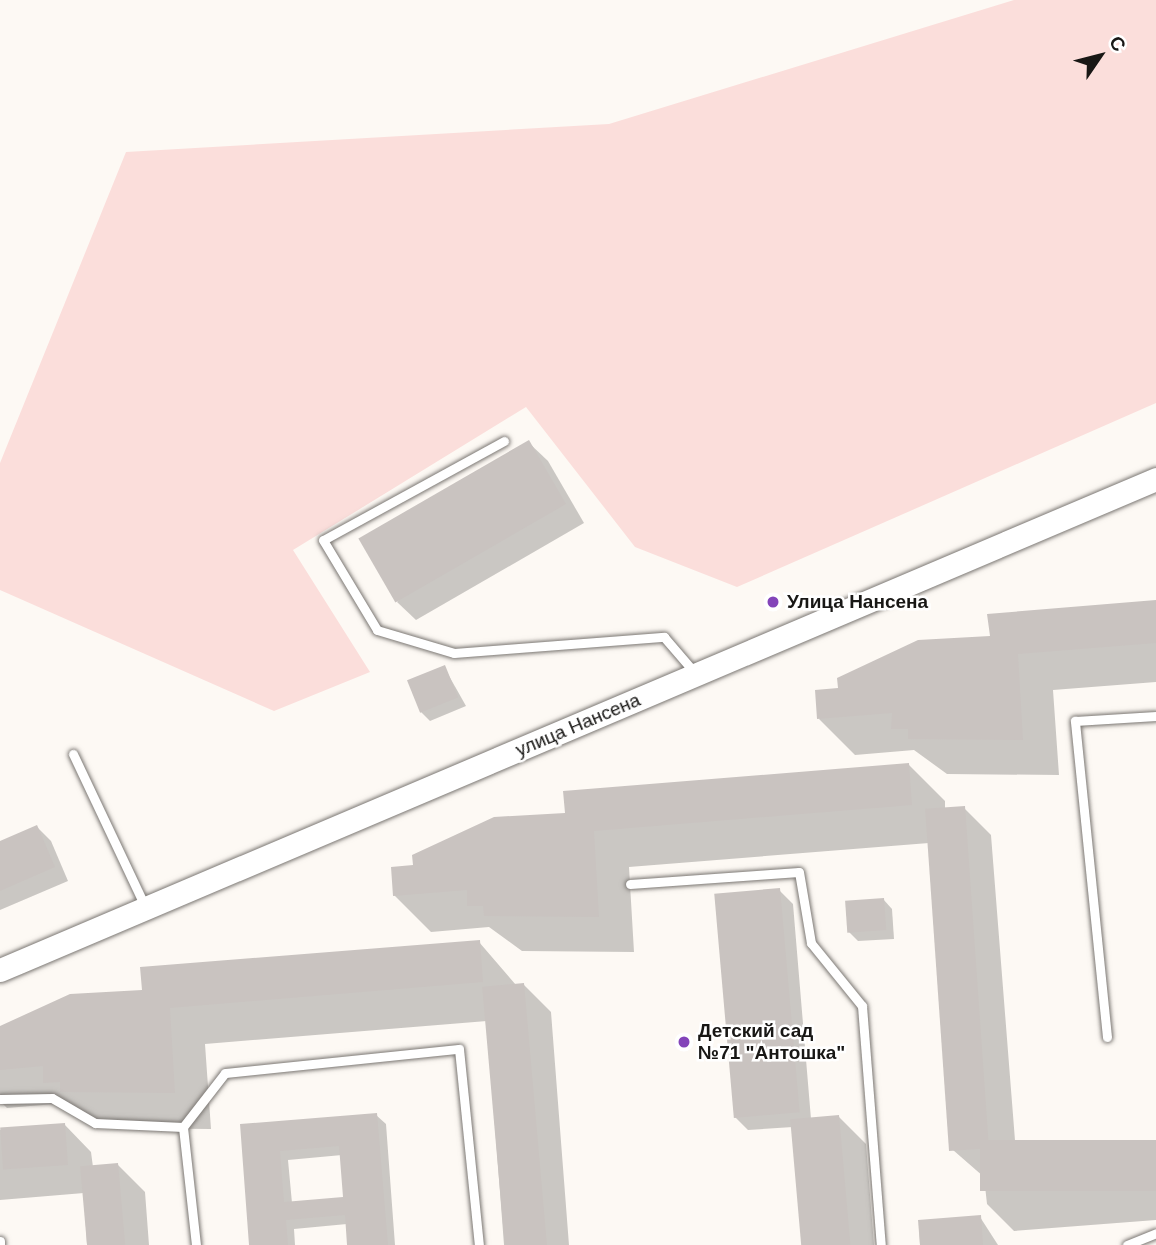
<!DOCTYPE html>
<html>
<head>
<meta charset="utf-8">
<style>
  body { margin:0 }
  #map { position:relative; width:1156px; height:1245px; overflow:hidden; background:#fdf9f4; font-family:Arial,sans-serif }
  div>[style] { position:absolute }
  .green>* { inset:0; background:#fbdedb }
  .shadow>* { inset:0; background:#0003 }
  .building>* { inset:0; background:#c9c3c0; transform-origin:0 0 }
  .roads { filter:drop-shadow(0 0 2px #7b7773) drop-shadow(0 0 2px #7b7773) }
  .service>* { height:9px; margin:-4.5px; padding:0 4.5px; transform-origin:4.5px; border-radius:4.5px; background:#fff }
  .tertiary>* { height:23px; margin:-11.5px; padding:0 11.5px; transform-origin:11.5px; border-radius:11.5px; background:#fff }
  .dots>* { width:19px; height:19px; translate:-50% -50%; box-sizing:border-box; border:4px solid #fff; border-radius:50% }
  span { translate:-50% -50%; white-space:nowrap; text-align:center; line-height:1.15; -webkit-text-stroke:5px #fff; paint-order:stroke }
  .poi-label { font-size:19px; color:#181715; font-weight:700 }
  .left { translate:0 -50%; text-align:left }
  .street-label { font-size:19px; color:#181715 }
  .north { position:absolute; left:1065px; top:21px; width:70px; height:70px; -webkit-text-stroke:5px #fff; paint-order:stroke; rotate:55deg; font-size:19px; font-weight:700; line-height:28px; text-align:center; color:#181715 }
  .north::after { content:''; display:block; margin:auto; width:24px; height:32px; background:#181715; clip-path:polygon(50% 0,100% 100%,50% 72%,0 100%) }
</style>
</head>
<body>
<div id="map">
  <div class="green">
    <div style="clip-path:polygon(1014px 0,1156px 0,1156px 403px,737px 587px,635px 547px,526px 407px,293px 550px,370px 672px,274px 711px,0 590px,0 463px,126px 152px,609px 124px)"></div>
  </div>
  <div class="shadow">
    <div style="clip-path:polygon(529px 443px,548px 461px,584px 523px,416px 620px,397px 602px)"></div>
    <div style="clip-path:polygon(1156px 602px,1156px 682px,1053px 690px,1059px 775px,947px 774px,914px 750px,855px 755px,819px 719px,840px 690px,992px 638px)"></div>
    <div style="clip-path:polygon(444px 667px,466px 706px,430px 721px,421px 712px)"></div>
    <div style="clip-path:polygon(908px 764px,945px 801px,945px 809px,964px 808px,991px 835px,1016px 1153px,1156px 1142px,1156px 1220px,1014px 1231px,987px 1204px,984px 1177px,953px 1150px,929px 843px,629px 867px,634px 952px,522px 951px,489px 927px,431px 932px,394px 895px,415px 867px,567px 815px)"></div>
    <div style="clip-path:polygon(37px 827px,51px 841px,68px 881px,0 910px,0 843px)"></div>
    <div style="clip-path:polygon(779px 890px,793px 904px,811px 1119px,839px 1117px,866px 1144px,874px 1245px,803px 1245px,793px 1127px,748px 1130px,734px 1116px)"></div>
    <div style="clip-path:polygon(883px 899px,892px 909px,894px 939px,858px 941px,849px 932px)"></div>
    <div style="clip-path:polygon(479px 942px,516px 985px,524px 985px,551px 1012px,569px 1245px,504px 1245px,487px 1021px,205px 1044px,211px 1129px,98px 1128px,66px 1103px,7px 1108px,0 1101px,0 1028px,143px 991px)"></div>
    <div style="clip-path:polygon(evenodd,376px 1115px,386px 1124px,395px 1245px,349px 1245px,347px 1224px,294px 1229px,295px 1245px,251px 1245px,241px 1126px,376px 1115px,342px 1155px,345px 1199px,292px 1203px,288px 1160px,342px 1155px)"></div>
    <div style="clip-path:polygon(64px 1124px,91px 1152px,93px 1167px,118px 1165px,145px 1192px,149px 1245px,87px 1245px,84px 1193px,0 1200px,0 1130px)"></div>
    <div style="clip-path:polygon(980px 1217px,998px 1245px,920px 1245px,919px 1222px)"></div>
  </div>
  <div class="building">
    <div style="left:529px;top:440px;width:74px;height:197px;rotate:60deg"></div>
    <div style="clip-path:polygon(1156px 600px,1156px 643px,1018px 654px,1023px 740px,908px 739px,908px 729px,891px 729px,892px 713px,817px 719px,815px 690px,838px 688px,837px 678px,918px 640px,990px 636px,987px 614px)"></div>
    <div style="left:445px;top:665px;width:35px;height:41px;rotate:68deg"></div>
    <div style="clip-path:polygon(909px 763px,912px 805px,594px 831px,599px 917px,484px 916px,483px 906px,467px 906px,467px 890px,393px 896px,391px 867px,413px 865px,412px 855px,494px 817px,565px 813px,563px 791px)"></div>
    <div style="left:965px;top:806px;width:343px;height:40px;rotate:86deg"></div>
    <div style="clip-path:polygon(37px 825px,55px 867px,0 891px,0 841px)"></div>
    <div style="left:780px;top:888px;width:225px;height:66px;rotate:85deg"></div>
    <div style="left:884px;top:898px;width:32px;height:39px;rotate:86deg"></div>
    <div style="clip-path:polygon(480px 940px,483px 982px,170px 1008px,175px 1093px,60px 1092px,60px 1082px,43px 1083px,43px 1066px,0 1070px,0 1026px,70px 994px,142px 990px,140px 967px)"></div>
    <div style="left:524px;top:983px;width:263px;height:42px;rotate:85deg"></div>
    <div style="clip-path:polygon(evenodd,377px 1113px,388px 1245px,347px 1245px,345px 1215px,286px 1220px,288px 1245px,249px 1245px,240px 1124px,377px 1113px,339px 1146px,343px 1197px,284px 1202px,280px 1151px,339px 1146px)"></div>
    <div style="left:839px;top:1115px;width:130px;height:49px;rotate:85deg"></div>
    <div style="left:65px;top:1123px;width:42px;height:65px;rotate:86deg"></div>
    <div style="left:1156px;top:1140px;width:51px;height:176px;rotate:90deg"></div>
    <div style="left:118px;top:1163px;width:82px;height:38px;rotate:85deg"></div>
    <div style="clip-path:polygon(981px 1215px,983px 1245px,920px 1245px,918px 1220px)"></div>
  </div>
  <div class="roads">
    <div class="service">
      <div style="left:504px;top:441px;width:206px;rotate:151.3deg"></div>
      <div style="left:323px;top:540px;width:105px;rotate:59deg"></div>
      <div style="left:377px;top:630px;width:80px;rotate:16.6deg"></div>
      <div style="left:454px;top:653px;width:211px;rotate:-4.4deg"></div>
      <div style="left:664px;top:637px;width:48px;rotate:49.3deg"></div>
      <div style="left:73px;top:754px;width:168px;rotate:64.7deg"></div>
      <div style="left:630px;top:884px;width:169px;rotate:-4.1deg"></div>
      <div style="left:799px;top:872px;width:72px;rotate:80.4deg"></div>
      <div style="left:811px;top:943px;width:81px;rotate:51deg"></div>
      <div style="left:862px;top:1006px;width:240px;rotate:85.5deg"></div>
      <div style="left:1107px;top:1037px;width:318px;rotate:-95.8deg"></div>
      <div style="left:1075px;top:721px;width:81px;rotate:-3.5deg"></div>
      <div style="left:0;top:1099px;width:52px;rotate:-1.1deg"></div>
      <div style="left:52px;top:1098px;width:50px;rotate:30.2deg"></div>
      <div style="left:95px;top:1123px;width:88px;rotate:2.6deg"></div>
      <div style="left:0;top:1241px;width:4px;rotate:90deg"></div>
      <div style="left:196px;top:1245px;width:119px;rotate:-96.3deg"></div>
      <div style="left:183px;top:1127px;width:68px;rotate:-52.1deg"></div>
      <div style="left:225px;top:1073px;width:235px;rotate:-5.9deg"></div>
      <div style="left:459px;top:1049px;width:197px;rotate:84.2deg"></div>
      <div style="left:1127px;top:1245px;width:31px;rotate:-22deg"></div>
    </div>
    <div class="tertiary">
      <div style="left:0;top:970px;width:1256px;rotate:-23.01deg"></div>
    </div>
  </div>
  <div class="dots">
    <div style="left:773px;top:602px;background:#8344b9"></div>
    <div style="left:684px;top:1042px;background:#8344b9"></div>
  </div>
  <div class="poi-label">
    <span class="left" style="left:787px;top:602px">Улица Нансена</span>
    <span class="left" style="left:698px;top:1042px">Детский сад<br>№71 "Антошка"</span>
  </div>
  <div class="street-label">
    <span style="left:578px;top:725px;rotate:-23deg">улица Нансена</span>
  </div>
  <div class="north">С</div>
</div>
</body>
</html>
